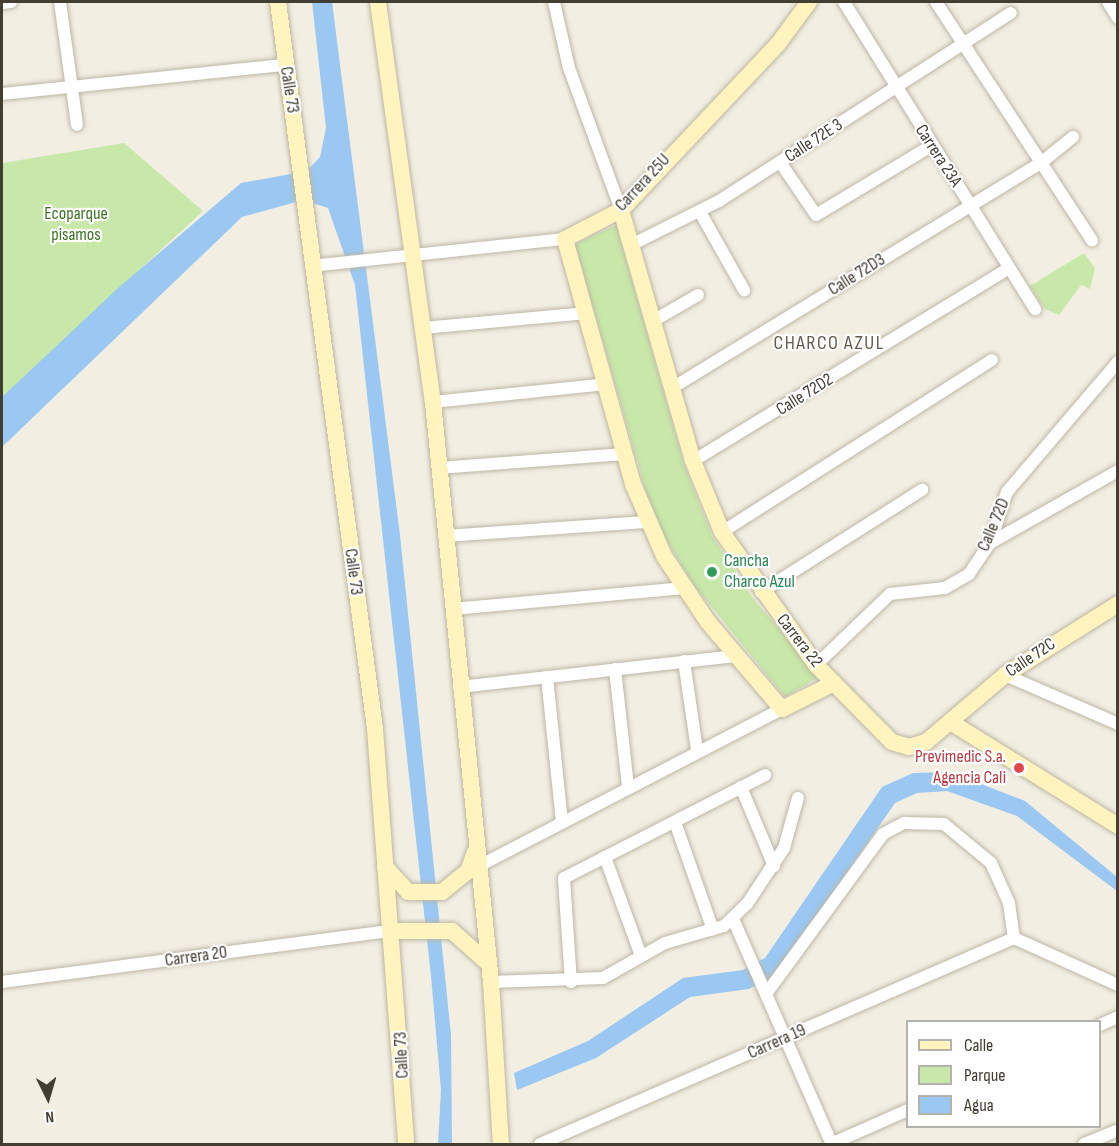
<!DOCTYPE html>
<html>
<head>
<meta charset="utf-8">
<style>
  body { margin:0 }
  #map { position:relative; width:1119px; height:1146px; overflow:hidden; background:#f2eee2; font-family:"Sofia Sans Condensed",sans-serif }
  div>[style] { position:absolute }
  .green>* { inset:0; background:#c7e8a8 }
  .water>* { inset:0; background:#9ac8f2 }
  .roads { filter:drop-shadow(0 0 2px #bdb6a4) drop-shadow(0 0 2px #bdb6a4) }
  .street>* { height:12px; margin:-6px; padding:0 6px; transform-origin:6px; border-radius:6px; background:#fff }
  .secondary>* { height:16px; margin:-8px; padding:0 8px; transform-origin:8px; border-radius:8px; background:#fff4be }
  .dots>* { width:16px; height:16px; translate:-50% -50%; box-sizing:border-box; border:3px solid #fff; border-radius:50% }
  span { translate:-50% -50%; white-space:nowrap; text-align:center; line-height:1.15; -webkit-text-stroke:4.5px #fff; paint-order:stroke }
  .street-label { font-size:18px; color:#433e32 }
  .park-label { font-size:18px; color:#3d7625 }
  .leisure-label { font-size:18px; color:#27864d }
  .left { translate:0 -50%; text-align:left }
  .health-label { font-size:18px; color:#be3a42 }
  .right { translate:-100% -50%; text-align:right }
  .neighbourhood-label { font-size:20px; color:#665c49; letter-spacing:1.5px }
  .frame { position:absolute; inset:0; border:3px solid #433e32; pointer-events:none }
  .legend { position:absolute; left:906px; top:1020px; width:195px; height:108px; box-sizing:border-box; background:#fff; border:2px solid #b4b2ad; margin:0; padding:8px 10px; list-style:none; font-size:18px; color:#433e32 }
  .legend li { display:flex; align-items:center; gap:12px; height:30px }
  .legend b { width:30px; border:2px solid #b4b2ad }
  .north { position:absolute; left:18px; top:1068px; width:60px; height:60px; -webkit-text-stroke:4px #fff; paint-order:stroke; rotate:175deg; font-size:16px; font-weight:700; line-height:24px; text-align:center; color:#433e32 }
  .north::after { content:''; display:block; margin:auto; width:21px; height:27px; background:#433e32; clip-path:polygon(50% 0,100% 100%,50% 72%,0 100%) }
</style>
</head>
<body>
<div id="map">
  <div class="green">
    <div style="clip-path:polygon(124px 143px,203px 211px,2px 397px,2px 163px)"></div>
    <div style="clip-path:polygon(616px 225px,684px 465px,712px 536px,752px 597px,819px 677px,785px 697px,693px 584px,654px 519px,575px 244px)"></div>
    <div style="clip-path:polygon(1084px 253px,1095px 268px,1090px 289px,1081px 285px,1059px 315px,1045px 309px,1030px 286px)"></div>
  </div>
  <div class="water">
    <div style="clip-path:polygon(312px 2px,332px 2px,400px 535px,451px 1035px,452px 1144px,438px 1144px,441px 1090px,431px 976px,355px 285px,328px 208px,303px 200px,242px 217px,2px 447px,2px 397px,117px 289px,241px 183px,307px 171px,320px 157px,326px 128px)"></div>
    <div style="clip-path:polygon(950px 772px,1025px 801px,1117px 877px,1117px 891px,1017px 816px,947px 791px,917px 793px,895px 803px,778px 973px,749px 989px,690px 997px,596px 1058px,517px 1090px,514px 1073px,588px 1041px,683px 978px,743px 970px,765px 958px,882px 787px,913px 773px)"></div>
  </div>
  <div class="roads">
    <div class="street">
      <div style="left:60px;top:2px;width:124px;rotate:82.1deg"></div>
      <div style="left:554px;top:2px;width:68px;rotate:77.2deg"></div>
      <div style="left:569px;top:68px;width:151px;rotate:69.9deg"></div>
      <div style="left:844px;top:2px;width:362px;rotate:58.1deg"></div>
      <div style="left:936px;top:2px;width:285px;rotate:56.8deg"></div>
      <div style="left:1108px;top:2px;width:19px;rotate:58deg"></div>
      <div style="left:2px;top:3px;width:9px;rotate:-6deg"></div>
      <div style="left:2px;top:94px;width:284px;rotate:-5.9deg"></div>
      <div style="left:780px;top:162px;width:64px;rotate:55.8deg"></div>
      <div style="left:816px;top:215px;width:134px;rotate:-31deg"></div>
      <div style="left:700px;top:212px;width:90px;rotate:60.6deg"></div>
      <div style="left:631px;top:245px;width:98px;rotate:-26.6deg"></div>
      <div style="left:719px;top:201px;width:347px;rotate:-32.8deg"></div>
      <div style="left:311px;top:266px;width:255px;rotate:-6.1deg"></div>
      <div style="left:653px;top:321px;width:52px;rotate:-30deg"></div>
      <div style="left:423px;top:328px;width:165px;rotate:-5.2deg"></div>
      <div style="left:672px;top:388px;width:434px;rotate:-31.4deg"></div>
      <div style="left:1042px;top:162px;width:40px;rotate:-39deg"></div>
      <div style="left:433px;top:402px;width:174px;rotate:-5.9deg"></div>
      <div style="left:693px;top:461px;width:368px;rotate:-31.4deg"></div>
      <div style="left:438px;top:468px;width:187px;rotate:-4.3deg"></div>
      <div style="left:722px;top:532px;width:320px;rotate:-32.5deg"></div>
      <div style="left:445px;top:536px;width:201px;rotate:-4deg"></div>
      <div style="left:990px;top:543px;width:147px;rotate:-29.4deg"></div>
      <div style="left:761px;top:592px;width:191px;rotate:-32.4deg"></div>
      <div style="left:453px;top:609px;width:232px;rotate:-5.2deg"></div>
      <div style="left:684px;top:661px;width:90px;rotate:81.7deg"></div>
      <div style="left:816px;top:665px;width:103px;rotate:-43.8deg"></div>
      <div style="left:890px;top:594px;width:55px;rotate:-6.2deg"></div>
      <div style="left:945px;top:588px;width:28px;rotate:-30deg"></div>
      <div style="left:969px;top:574px;width:37px;rotate:-56deg"></div>
      <div style="left:990px;top:543px;width:54px;rotate:-71.6deg"></div>
      <div style="left:1007px;top:492px;width:171px;rotate:-49.5deg"></div>
      <div style="left:615px;top:669px;width:119px;rotate:83.7deg"></div>
      <div style="left:1005px;top:675px;width:123px;rotate:23.4deg"></div>
      <div style="left:547px;top:677px;width:146px;rotate:84.1deg"></div>
      <div style="left:459px;top:687px;width:279px;rotate:-6.4deg"></div>
      <div style="left:741px;top:787px;width:86px;rotate:67.3deg"></div>
      <div style="left:675px;top:822px;width:114px;rotate:70.6deg"></div>
      <div style="left:605px;top:857px;width:105px;rotate:70deg"></div>
      <div style="left:477px;top:867px;width:343px;rotate:-27.4deg"></div>
      <div style="left:733px;top:919px;width:246px;rotate:66.3deg"></div>
      <div style="left:1014px;top:938px;width:114px;rotate:24.3deg"></div>
      <div style="left:2px;top:982px;width:392px;rotate:-7.5deg"></div>
      <div style="left:491px;top:982px;width:112px;rotate:-2deg"></div>
      <div style="left:603px;top:978px;width:71px;rotate:-29.4deg"></div>
      <div style="left:665px;top:943px;width:61px;rotate:-16.1deg"></div>
      <div style="left:724px;top:926px;width:32px;rotate:-44deg"></div>
      <div style="left:747px;top:904px;width:67px;rotate:-56.5deg"></div>
      <div style="left:784px;top:848px;width:52px;rotate:-74.4deg"></div>
      <div style="left:571px;top:982px;width:104px;rotate:-93.9deg"></div>
      <div style="left:564px;top:878px;width:226px;rotate:-27.1deg"></div>
      <div style="left:766px;top:994px;width:198px;rotate:-53.8deg"></div>
      <div style="left:883px;top:834px;width:24px;rotate:-28deg"></div>
      <div style="left:904px;top:823px;width:40px;rotate:1.4deg"></div>
      <div style="left:944px;top:824px;width:61px;rotate:39.7deg"></div>
      <div style="left:991px;top:863px;width:44px;rotate:65.8deg"></div>
      <div style="left:1009px;top:903px;width:35px;rotate:82deg"></div>
      <div style="left:1100px;top:1025px;width:20px;rotate:-24deg"></div>
      <div style="left:540px;top:1144px;width:517px;rotate:-23.49deg"></div>
      <div style="left:831px;top:1144px;width:84px;rotate:-23.8deg"></div>
      <div style="left:1084px;top:1144px;width:37px;rotate:-22deg"></div>
    </div>
    <div class="secondary">
      <div style="left:278px;top:2px;width:733px;rotate:82.4deg"></div>
      <div style="left:375px;top:729px;width:416px;rotate:85.7deg"></div>
      <div style="left:378px;top:2px;width:404px;rotate:82.2deg"></div>
      <div style="left:433px;top:402px;width:583px;rotate:84.29deg"></div>
      <div style="left:491px;top:982px;width:162px;rotate:86.5deg"></div>
      <div style="left:809px;top:2px;width:52px;rotate:126.4deg"></div>
      <div style="left:778px;top:44px;width:228px;rotate:133.4deg"></div>
      <div style="left:621px;top:210px;width:63px;rotate:152.6deg"></div>
      <div style="left:565px;top:239px;width:254px;rotate:74.5deg"></div>
      <div style="left:633px;top:484px;width:78px;rotate:66.7deg"></div>
      <div style="left:664px;top:556px;width:79px;rotate:56.3deg"></div>
      <div style="left:708px;top:622px;width:114px;rotate:49.6deg"></div>
      <div style="left:782px;top:709px;width:58px;rotate:-26.6deg"></div>
      <div style="left:621px;top:210px;width:261px;rotate:74deg"></div>
      <div style="left:693px;top:461px;width:77px;rotate:67.8deg"></div>
      <div style="left:722px;top:532px;width:163px;rotate:54.7deg"></div>
      <div style="left:816px;top:665px;width:108px;rotate:45.4deg"></div>
      <div style="left:892px;top:742px;width:18px;rotate:16deg"></div>
      <div style="left:909px;top:747px;width:18px;rotate:-16deg"></div>
      <div style="left:926px;top:742px;width:104px;rotate:-40.3deg"></div>
      <div style="left:1005px;top:675px;width:133px;rotate:-32.1deg"></div>
      <div style="left:952px;top:723px;width:195px;rotate:31.8deg"></div>
      <div style="left:385px;top:867px;width:34px;rotate:47deg"></div>
      <div style="left:408px;top:892px;width:34px"></div>
      <div style="left:442px;top:892px;width:33px;rotate:-39deg"></div>
      <div style="left:468px;top:871px;width:20px;rotate:-70deg"></div>
      <div style="left:391px;top:931px;width:61px"></div>
      <div style="left:452px;top:931px;width:50px;rotate:41.7deg"></div>
    </div>
  </div>
  <div class="dots">
    <div style="left:712px;top:572px;background:#2e9e5b"></div>
    <div style="left:1019px;top:768px;background:#e0444e"></div>
  </div>
  <div class="street-label">
    <span style="left:289px;top:90px;rotate:81deg">Calle 73</span>
    <span style="left:814px;top:141px;rotate:-33deg">Calle 72E 3</span>
    <span style="left:938px;top:156px;rotate:57deg">Carrera 23A</span>
    <span style="left:643px;top:183px;rotate:-47deg">Carrera 25U</span>
    <span style="left:857px;top:275px;rotate:-32deg">Calle 72D3</span>
    <span style="left:805px;top:395px;rotate:-32deg">Calle 72D2</span>
    <span style="left:994px;top:525px;rotate:-67deg">Calle 72D</span>
    <span style="left:353px;top:572px;rotate:82deg">Calle 73</span>
    <span style="left:799px;top:641px;rotate:52deg">Carrera 22</span>
    <span style="left:1031px;top:658px;rotate:-34deg">Calle 72C</span>
    <span style="left:196px;top:957px;rotate:-8deg">Carrera 20</span>
    <span style="left:777px;top:1042px;rotate:-24deg">Carrera 19</span>
    <span style="left:402px;top:1055px;rotate:-93deg">Calle 73</span>
  </div>
  <div class="park-label">
    <span style="left:76px;top:225px">Ecoparque<br>pisamos</span>
  </div>
  <div class="leisure-label">
    <span class="left" style="left:724px;top:572px">Cancha<br>Charco Azul</span>
  </div>
  <div class="health-label">
    <span class="right" style="left:1006px;top:768px">Previmedic S.a.<br>Agencia Cali</span>
  </div>
  <div class="neighbourhood-label">
    <span style="left:829px;top:343px">CHARCO AZUL</span>
  </div>
  <div class="frame"></div>
  <ul class="legend">
  <li><b style="height:8px;background:#fff4be"></b>Calle</li>
  <li><b style="height:16px;background:#c7e8a8"></b>Parque</li>
  <li><b style="height:16px;background:#9ac8f2"></b>Agua</li>
  </ul>
  <div class="north">N</div>
</div>
</body>
</html>
